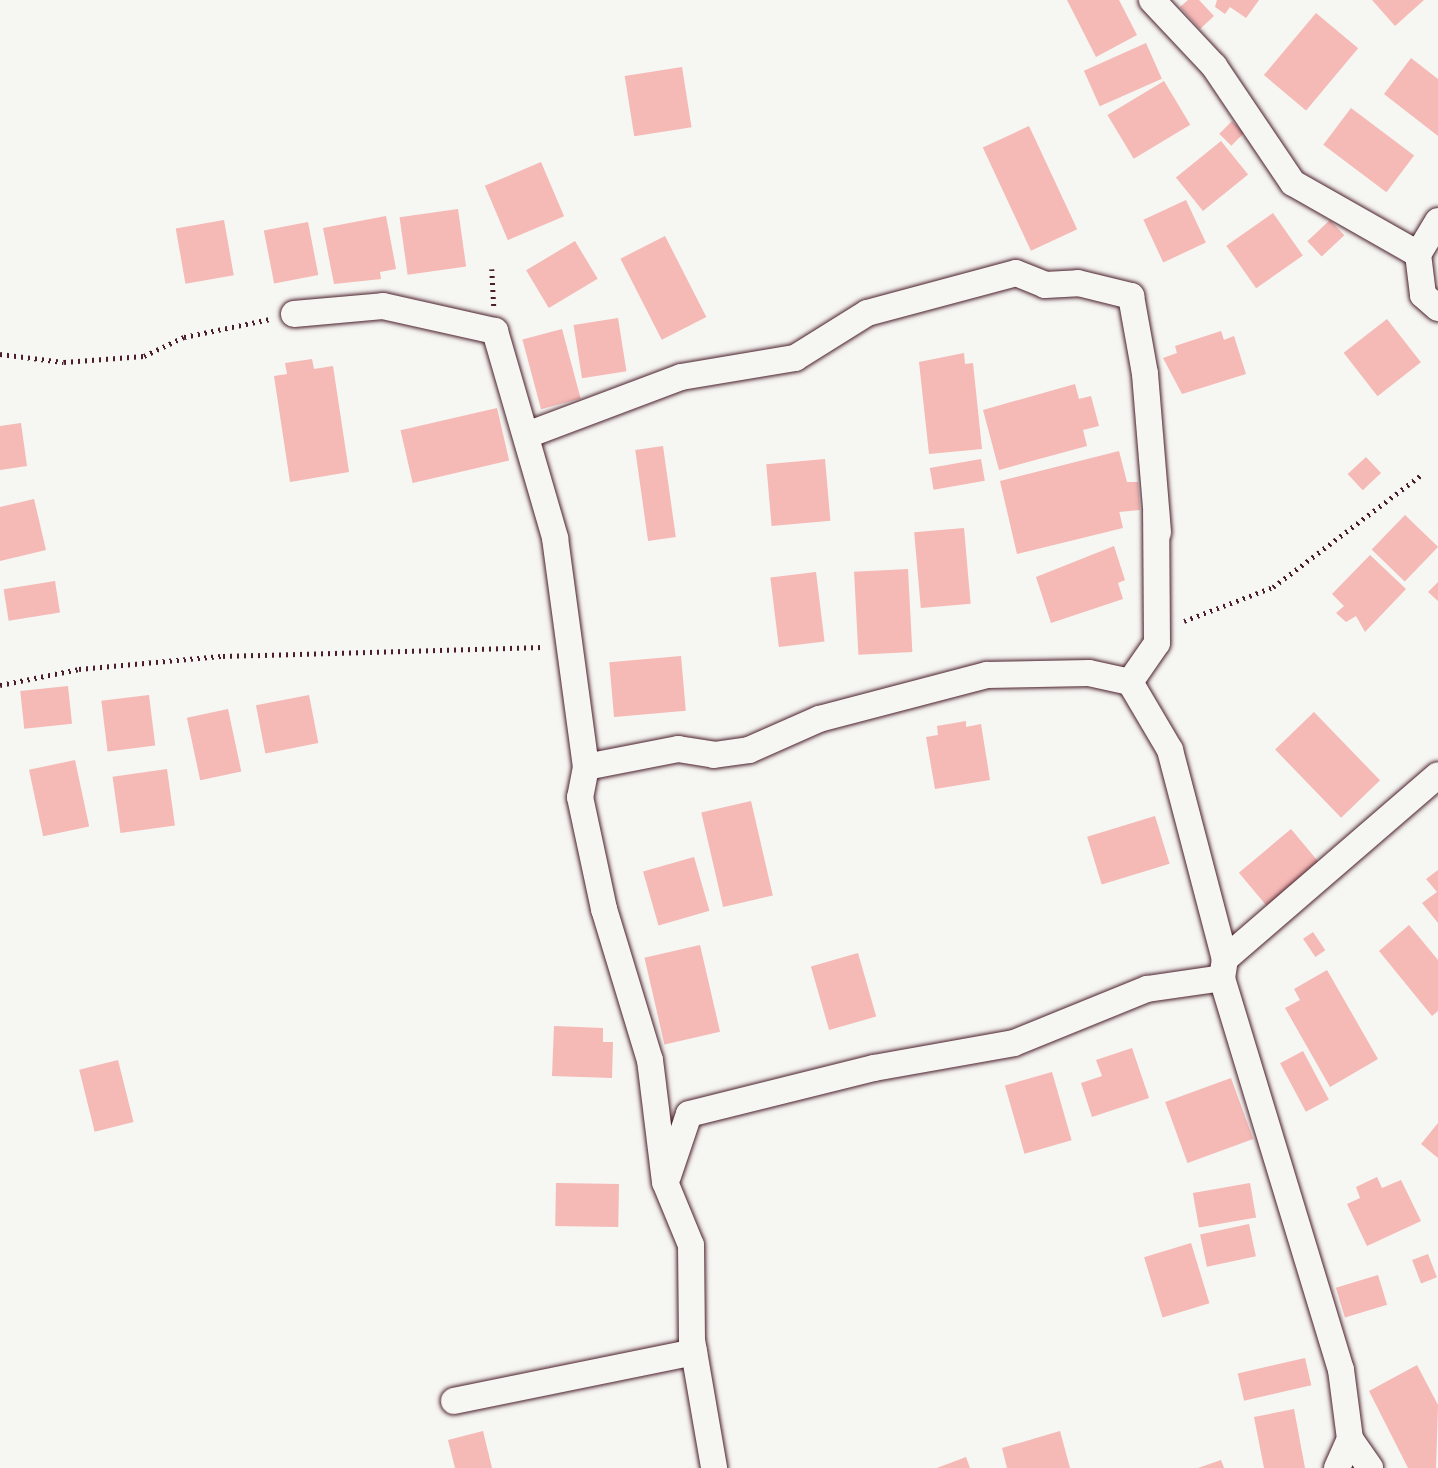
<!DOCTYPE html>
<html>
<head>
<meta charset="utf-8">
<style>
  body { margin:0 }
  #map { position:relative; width:1438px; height:1468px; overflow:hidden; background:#f6f6f2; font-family:"Indie Flower",sans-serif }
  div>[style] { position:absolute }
  .building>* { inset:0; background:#f5b9b6; transform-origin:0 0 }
  .path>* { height:4.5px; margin-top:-2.25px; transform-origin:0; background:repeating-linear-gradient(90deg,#4a1f2b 0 2px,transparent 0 7px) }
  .roads { filter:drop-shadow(0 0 2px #4a1f2b) drop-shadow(0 0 2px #4a1f2b) }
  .street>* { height:26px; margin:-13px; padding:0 13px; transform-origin:13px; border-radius:13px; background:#f6f6f2 }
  span { translate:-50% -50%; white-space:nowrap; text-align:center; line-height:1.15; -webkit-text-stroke:6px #f6f6f2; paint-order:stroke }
</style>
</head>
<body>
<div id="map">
  <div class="building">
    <div style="clip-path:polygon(1067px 0,1119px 0,1137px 35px,1096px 57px)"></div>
    <div style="clip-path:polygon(1188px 0,1199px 0,1214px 16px,1200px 29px,1180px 7px)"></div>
    <div style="clip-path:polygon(1217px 0,1259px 0,1246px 18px,1230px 7px,1225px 14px,1215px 7px)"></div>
    <div style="clip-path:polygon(1372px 0,1424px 0,1395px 26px)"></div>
    <div style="left:1316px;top:13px;width:55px;height:81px;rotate:40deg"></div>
    <div style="left:1146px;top:43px;width:39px;height:68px;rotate:66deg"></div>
    <div style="clip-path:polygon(1411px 58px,1438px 79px,1438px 136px,1384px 94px)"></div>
    <div style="left:682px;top:67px;width:61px;height:58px;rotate:81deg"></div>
    <div style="left:1164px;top:81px;width:51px;height:66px;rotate:59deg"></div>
    <div style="left:1351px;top:108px;width:79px;height:46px;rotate:37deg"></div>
    <div style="left:1232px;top:121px;width:17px;height:18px;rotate:45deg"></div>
    <div style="left:1029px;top:126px;width:114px;height:51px;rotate:65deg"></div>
    <div style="left:1221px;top:141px;width:43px;height:58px;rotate:51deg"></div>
    <div style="left:541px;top:162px;width:59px;height:61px;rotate:67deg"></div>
    <div style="left:1186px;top:200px;width:47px;height:47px;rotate:65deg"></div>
    <div style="left:458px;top:209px;width:58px;height:59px;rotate:82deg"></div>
    <div style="left:1273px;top:213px;width:52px;height:57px;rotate:55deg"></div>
    <div style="clip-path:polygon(386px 216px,396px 269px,380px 272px,381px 279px,334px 284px,323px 228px)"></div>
    <div style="left:224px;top:220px;width:56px;height:49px;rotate:80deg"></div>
    <div style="left:1330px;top:220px;width:21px;height:31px;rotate:47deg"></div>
    <div style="left:308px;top:222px;width:54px;height:45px;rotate:79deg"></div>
    <div style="left:665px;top:236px;width:91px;height:50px;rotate:63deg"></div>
    <div style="left:575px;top:241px;width:44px;height:57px;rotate:59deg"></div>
    <div style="left:618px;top:318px;width:54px;height:45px;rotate:81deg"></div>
    <div style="left:1387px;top:319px;width:55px;height:55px;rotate:52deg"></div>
    <div style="left:562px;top:329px;width:72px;height:41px;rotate:75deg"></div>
    <div style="clip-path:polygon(1221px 331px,1224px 340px,1234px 336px,1246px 374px,1182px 394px,1163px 358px,1177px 353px,1175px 346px)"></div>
    <div style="clip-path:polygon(964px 353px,965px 364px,973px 363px,982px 449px,929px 454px,919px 362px)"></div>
    <div style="clip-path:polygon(312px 359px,314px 369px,333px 366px,349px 472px,290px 482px,274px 376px,287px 374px,285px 363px)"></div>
    <div style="clip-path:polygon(1075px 384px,1079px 399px,1091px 396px,1099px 426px,1083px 430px,1087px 446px,999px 470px,983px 410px)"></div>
    <div style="left:497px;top:408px;width:54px;height:99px;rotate:77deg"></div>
    <div style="clip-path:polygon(21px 423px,27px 466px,0 470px,0 426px)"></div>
    <div style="left:663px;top:446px;width:92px;height:28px;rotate:82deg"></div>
    <div style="clip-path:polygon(1119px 451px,1127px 482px,1138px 482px,1140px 510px,1119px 512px,1117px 502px,1123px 528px,1017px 554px,1000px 481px)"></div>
    <div style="left:1366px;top:457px;width:22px;height:25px;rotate:47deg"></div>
    <div style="left:825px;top:459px;width:62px;height:59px;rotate:85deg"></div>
    <div style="left:981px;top:459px;width:22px;height:52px;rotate:80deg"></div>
    <div style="clip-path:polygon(34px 499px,46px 550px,0 561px,0 507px)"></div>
    <div style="left:1405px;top:515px;width:46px;height:48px;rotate:44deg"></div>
    <div style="left:964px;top:528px;width:76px;height:50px;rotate:85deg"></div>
    <div style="clip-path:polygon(1114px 546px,1125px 580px,1118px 583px,1123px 599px,1051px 623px,1036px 577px)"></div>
    <div style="clip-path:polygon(1370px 555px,1406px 589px,1365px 632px,1356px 616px,1346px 622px,1336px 613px,1344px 606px,1332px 594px)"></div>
    <div style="left:908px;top:569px;width:83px;height:54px;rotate:87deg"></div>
    <div style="left:816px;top:572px;width:70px;height:46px;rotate:83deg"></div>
    <div style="left:55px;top:581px;width:32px;height:52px;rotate:81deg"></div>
    <div style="clip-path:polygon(1438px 582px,1438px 601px,1428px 592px)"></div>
    <div style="left:681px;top:656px;width:55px;height:72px;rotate:85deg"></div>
    <div style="left:68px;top:686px;width:38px;height:48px;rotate:84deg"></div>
    <div style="left:149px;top:695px;width:51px;height:48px;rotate:83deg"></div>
    <div style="left:309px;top:695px;width:49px;height:54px;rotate:79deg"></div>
    <div style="left:228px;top:709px;width:64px;height:42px;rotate:78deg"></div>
    <div style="left:1314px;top:712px;width:95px;height:54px;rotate:46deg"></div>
    <div style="clip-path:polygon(966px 721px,966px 727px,981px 724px,990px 780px,935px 789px,926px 737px,938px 735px,937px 726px)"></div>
    <div style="left:75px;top:760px;width:68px;height:47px;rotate:78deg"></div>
    <div style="left:167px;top:769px;width:57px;height:55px;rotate:82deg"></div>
    <div style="left:751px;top:801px;width:97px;height:51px;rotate:77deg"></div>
    <div style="left:1155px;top:816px;width:50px;height:71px;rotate:73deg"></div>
    <div style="left:1291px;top:829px;width:43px;height:68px;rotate:50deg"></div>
    <div style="left:694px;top:857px;width:56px;height:53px;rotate:74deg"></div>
    <div style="clip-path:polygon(1438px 870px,1438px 923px,1422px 903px,1437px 892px,1426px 879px)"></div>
    <div style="clip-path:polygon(1409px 925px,1438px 960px,1438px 1011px,1432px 1016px,1379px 951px)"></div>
    <div style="left:1313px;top:932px;width:22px;height:12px;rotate:56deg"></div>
    <div style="left:700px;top:945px;width:89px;height:57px;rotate:77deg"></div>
    <div style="left:858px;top:953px;width:66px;height:49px;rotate:74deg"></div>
    <div style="clip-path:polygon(1327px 970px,1378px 1059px,1330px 1087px,1285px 1008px,1300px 1000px,1294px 989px)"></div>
    <div style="clip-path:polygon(554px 1026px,603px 1028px,603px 1042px,613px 1042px,612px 1078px,552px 1076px)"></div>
    <div style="clip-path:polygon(1132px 1048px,1149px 1098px,1092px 1117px,1081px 1083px,1102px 1076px,1096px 1060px)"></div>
    <div style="left:1303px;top:1051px;width:55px;height:26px;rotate:62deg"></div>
    <div style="left:118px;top:1060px;width:64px;height:40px;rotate:76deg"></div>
    <div style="left:1052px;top:1072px;width:71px;height:49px;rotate:74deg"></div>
    <div style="left:1231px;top:1078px;width:65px;height:70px;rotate:70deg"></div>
    <div style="clip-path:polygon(1438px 1123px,1438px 1158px,1421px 1144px)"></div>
    <div style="clip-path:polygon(1377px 1177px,1382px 1188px,1401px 1180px,1421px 1221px,1367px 1246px,1347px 1204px,1360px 1198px,1356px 1187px)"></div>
    <div style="left:556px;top:1183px;width:63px;height:43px;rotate:1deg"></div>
    <div style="left:1250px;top:1183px;width:35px;height:58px;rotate:80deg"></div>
    <div style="left:1249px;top:1224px;width:33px;height:50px;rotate:78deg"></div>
    <div style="left:1191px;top:1243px;width:63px;height:49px;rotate:73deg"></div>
    <div style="left:1428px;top:1254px;width:25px;height:17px;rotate:69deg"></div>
    <div style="left:1378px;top:1275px;width:31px;height:44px;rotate:73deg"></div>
    <div style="left:1305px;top:1358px;width:28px;height:69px;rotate:77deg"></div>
    <div style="clip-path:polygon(1417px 1365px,1438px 1405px,1436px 1468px,1408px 1468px,1369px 1391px)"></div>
    <div style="clip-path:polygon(1294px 1409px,1305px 1468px,1264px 1468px,1254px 1417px)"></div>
    <div style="clip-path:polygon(483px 1431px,492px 1468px,455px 1468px,448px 1440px)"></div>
    <div style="clip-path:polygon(1060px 1431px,1070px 1468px,1007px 1468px,1002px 1448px)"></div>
    <div style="clip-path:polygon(966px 1457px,970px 1468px,937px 1468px)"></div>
    <div style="clip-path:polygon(1221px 1460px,1224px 1468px,1198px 1468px)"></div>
  </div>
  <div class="path">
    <div style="left:492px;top:269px;width:37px;rotate:87deg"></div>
    <div style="left:0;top:354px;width:64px;rotate:7.1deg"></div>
    <div style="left:64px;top:362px;width:80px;rotate:-4.3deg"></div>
    <div style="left:144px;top:356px;width:44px;rotate:-25.4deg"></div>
    <div style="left:184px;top:337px;width:88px;rotate:-11.8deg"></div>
    <div style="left:1184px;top:621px;width:95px;rotate:-20.9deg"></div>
    <div style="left:1273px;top:587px;width:186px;rotate:-37.1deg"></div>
    <div style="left:0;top:685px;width:81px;rotate:-11.4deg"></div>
    <div style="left:79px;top:669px;width:145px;rotate:-5.2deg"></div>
    <div style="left:223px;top:656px;width:320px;rotate:-1.6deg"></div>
  </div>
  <div class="roads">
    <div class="street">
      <div style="left:1152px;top:0;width:91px;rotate:46.8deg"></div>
      <div style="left:1214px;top:66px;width:141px;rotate:56deg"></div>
      <div style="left:1293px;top:183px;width:144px;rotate:29.6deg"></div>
      <div style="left:1438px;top:221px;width:39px;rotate:121deg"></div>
      <div style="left:1418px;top:254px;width:41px;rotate:83deg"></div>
      <div style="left:1423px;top:295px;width:20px;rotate:41deg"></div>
      <div style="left:294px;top:314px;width:89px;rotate:-5.1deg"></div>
      <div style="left:383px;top:306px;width:115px;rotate:12.6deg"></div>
      <div style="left:495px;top:331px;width:216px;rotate:73.8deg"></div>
      <div style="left:555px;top:538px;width:231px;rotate:82.3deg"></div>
      <div style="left:586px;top:767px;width:31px;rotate:101deg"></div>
      <div style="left:580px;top:797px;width:115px;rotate:77.9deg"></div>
      <div style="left:604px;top:909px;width:158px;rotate:73.1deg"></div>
      <div style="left:650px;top:1060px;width:123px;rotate:83deg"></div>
      <div style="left:665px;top:1182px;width:68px;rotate:67.6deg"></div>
      <div style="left:691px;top:1245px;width:95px;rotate:89.4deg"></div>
      <div style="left:692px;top:1340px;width:130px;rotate:80.2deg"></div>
      <div style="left:527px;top:435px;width:165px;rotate:-20.6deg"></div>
      <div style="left:681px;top:377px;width:116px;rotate:-9.5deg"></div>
      <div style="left:795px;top:358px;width:85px;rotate:-32deg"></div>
      <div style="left:867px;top:313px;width:154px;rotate:-15deg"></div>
      <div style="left:1016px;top:273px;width:31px;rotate:22deg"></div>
      <div style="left:1045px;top:285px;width:33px;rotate:-3deg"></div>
      <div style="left:1078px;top:283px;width:55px;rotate:13.8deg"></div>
      <div style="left:1131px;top:296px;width:79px;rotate:79.8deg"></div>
      <div style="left:1145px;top:374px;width:159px;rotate:85.3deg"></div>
      <div style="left:1130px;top:682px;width:79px;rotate:59.5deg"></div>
      <div style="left:1170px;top:750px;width:216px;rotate:75.3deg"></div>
      <div style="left:586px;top:767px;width:94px;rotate:-11.1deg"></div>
      <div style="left:678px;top:749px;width:36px;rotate:9deg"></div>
      <div style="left:714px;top:755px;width:35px;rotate:-8deg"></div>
      <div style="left:749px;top:750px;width:77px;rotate:-23.9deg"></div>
      <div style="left:819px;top:719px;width:174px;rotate:-14.7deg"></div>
      <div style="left:987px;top:675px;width:102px;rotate:-1.1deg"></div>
      <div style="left:1089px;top:673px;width:42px;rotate:12.4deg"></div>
      <div style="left:1130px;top:682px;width:47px;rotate:-55.3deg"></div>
      <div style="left:1157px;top:643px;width:129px;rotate:-90.4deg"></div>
      <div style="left:668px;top:1176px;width:65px;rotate:-71.3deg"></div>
      <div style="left:689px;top:1114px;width:191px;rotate:-14deg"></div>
      <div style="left:874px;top:1068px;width:142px;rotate:-10.1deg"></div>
      <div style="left:1014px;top:1043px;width:144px;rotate:-22.1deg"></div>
      <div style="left:1147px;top:989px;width:76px;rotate:-8.3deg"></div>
      <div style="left:454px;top:1401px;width:245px;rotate:-11.5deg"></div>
      <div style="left:1350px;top:1439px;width:35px;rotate:55deg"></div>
      <div style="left:1337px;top:1468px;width:32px;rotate:-66deg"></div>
      <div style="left:1350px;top:1439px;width:70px;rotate:-97.4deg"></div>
      <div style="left:1341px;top:1370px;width:410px;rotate:-106.9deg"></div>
      <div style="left:1222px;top:978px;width:19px;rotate:-81deg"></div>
      <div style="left:1225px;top:959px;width:281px;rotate:-40.8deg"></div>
    </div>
  </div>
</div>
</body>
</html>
